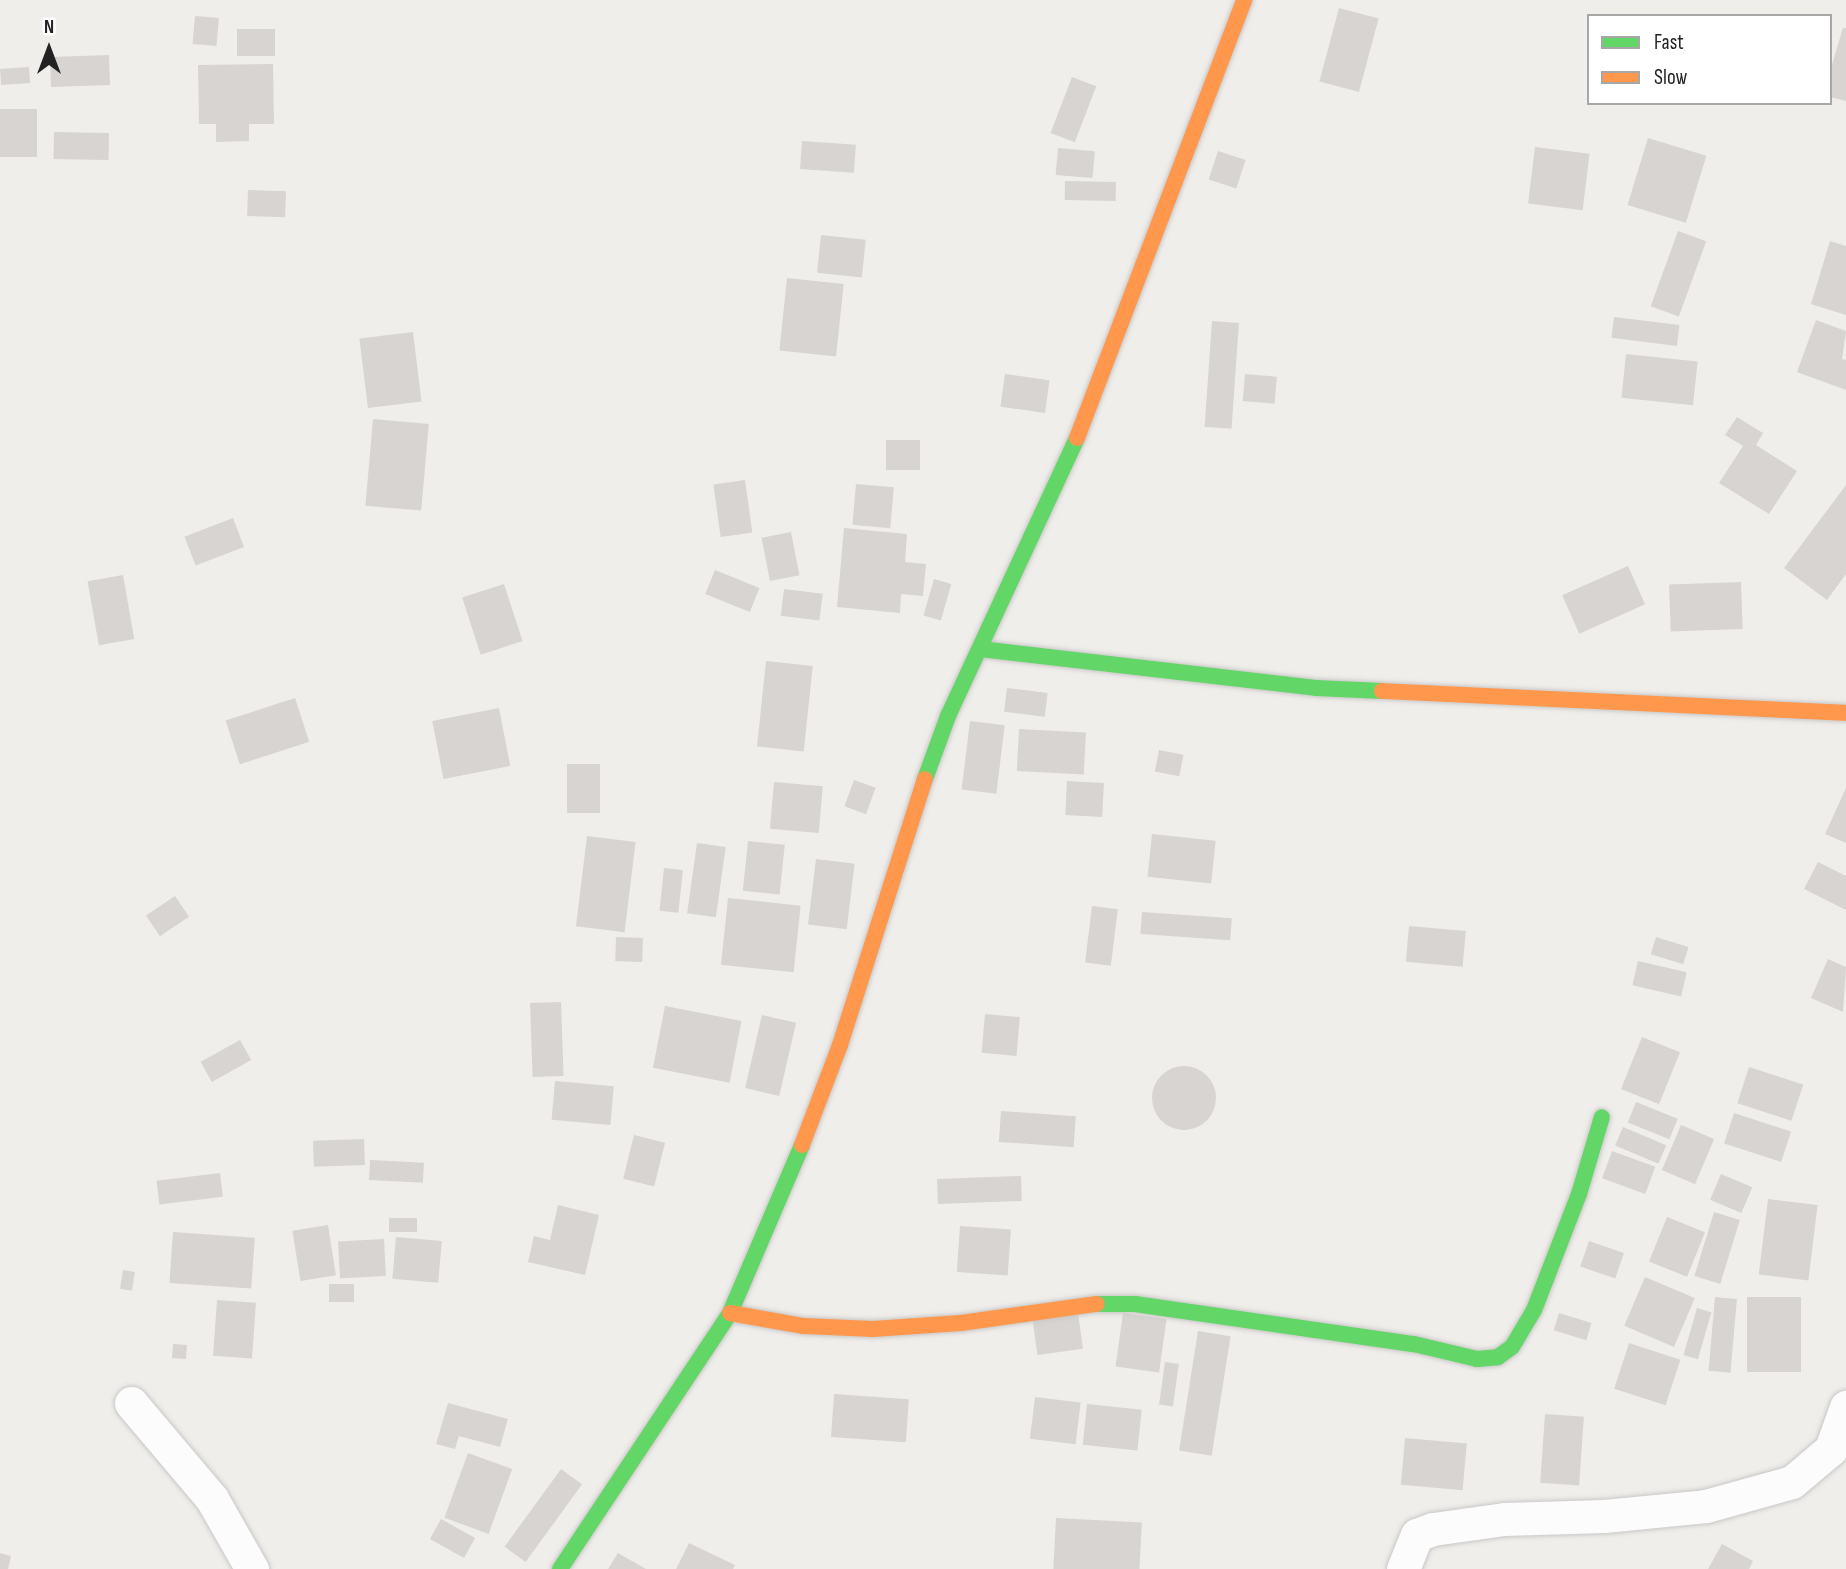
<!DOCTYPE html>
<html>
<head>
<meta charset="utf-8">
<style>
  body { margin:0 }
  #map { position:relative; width:1846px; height:1569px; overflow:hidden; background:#f0eeeb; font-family:"Sofia Sans Condensed",sans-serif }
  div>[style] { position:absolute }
  .building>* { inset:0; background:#d7d4d2; transform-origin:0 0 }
  .round { border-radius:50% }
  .roads { filter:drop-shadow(0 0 2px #c9c8c7) drop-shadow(0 0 2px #c9c8c7) }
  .street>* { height:33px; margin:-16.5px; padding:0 16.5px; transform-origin:16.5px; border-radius:16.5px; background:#fdfcfc }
  .fast>* { height:16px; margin:-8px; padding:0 8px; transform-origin:8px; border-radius:8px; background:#63d668 }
  .slow>* { height:16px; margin:-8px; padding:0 8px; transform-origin:8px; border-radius:8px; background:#ff974d }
  span { translate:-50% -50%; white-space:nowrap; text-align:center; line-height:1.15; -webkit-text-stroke:7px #fff; paint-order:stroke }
  .legend { position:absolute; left:1587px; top:14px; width:245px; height:91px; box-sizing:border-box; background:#fff; border:2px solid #a7a7a7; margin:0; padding:9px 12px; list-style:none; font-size:21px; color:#222 }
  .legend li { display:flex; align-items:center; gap:14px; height:35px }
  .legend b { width:35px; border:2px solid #a7a7a7 }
  .north { position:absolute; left:14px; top:14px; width:70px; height:70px; -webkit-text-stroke:5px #fff; paint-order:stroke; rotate:0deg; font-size:19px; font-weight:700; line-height:28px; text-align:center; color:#222 }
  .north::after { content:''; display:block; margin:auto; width:24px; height:32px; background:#222; clip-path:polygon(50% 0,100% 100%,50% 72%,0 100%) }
</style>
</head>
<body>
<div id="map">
  <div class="building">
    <div style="left:1339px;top:8px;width:41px;height:76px;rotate:15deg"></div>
    <div style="left:195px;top:16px;width:24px;height:28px;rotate:5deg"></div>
    <div style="clip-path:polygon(1843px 28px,1846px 28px,1846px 101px,1830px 97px,1830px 71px)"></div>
    <div style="left:237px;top:29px;width:38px;height:27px"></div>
    <div style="left:109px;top:55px;width:30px;height:59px;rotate:88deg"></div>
    <div style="clip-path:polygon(273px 64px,274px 124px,249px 124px,249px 141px,216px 142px,216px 124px,199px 124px,198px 65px)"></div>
    <div style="left:29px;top:67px;width:16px;height:29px;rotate:86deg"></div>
    <div style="left:1072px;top:77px;width:26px;height:60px;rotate:21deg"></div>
    <div style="left:0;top:109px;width:37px;height:48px"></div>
    <div style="left:54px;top:132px;width:55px;height:27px;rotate:1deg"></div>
    <div style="left:1648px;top:138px;width:61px;height:70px;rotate:17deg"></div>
    <div style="left:802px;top:141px;width:54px;height:28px;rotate:4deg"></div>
    <div style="left:1535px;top:147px;width:55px;height:57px;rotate:7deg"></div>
    <div style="left:1058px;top:148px;width:37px;height:27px;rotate:5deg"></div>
    <div style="left:1218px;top:151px;width:29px;height:30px;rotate:18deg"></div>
    <div style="left:1065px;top:181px;width:51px;height:19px;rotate:1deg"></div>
    <div style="left:248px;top:190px;width:38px;height:26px;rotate:2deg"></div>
    <div style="left:1678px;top:231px;width:30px;height:80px;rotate:20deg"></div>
    <div style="left:821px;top:235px;width:45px;height:38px;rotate:6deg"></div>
    <div style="clip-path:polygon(1830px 241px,1846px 246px,1846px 315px,1811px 304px)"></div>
    <div style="left:787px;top:278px;width:57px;height:73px;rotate:6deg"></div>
    <div style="left:1614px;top:317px;width:66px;height:21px;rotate:7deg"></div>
    <div style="clip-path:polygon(1816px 320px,1846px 331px,1842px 359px,1846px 360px,1846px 390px,1797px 372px)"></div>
    <div style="left:1212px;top:321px;width:27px;height:106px;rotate:4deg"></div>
    <div style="left:413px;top:332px;width:70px;height:54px;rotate:83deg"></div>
    <div style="left:1626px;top:354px;width:72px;height:44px;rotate:6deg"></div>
    <div style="left:1005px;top:374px;width:45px;height:33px;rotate:8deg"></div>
    <div style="left:1245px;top:374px;width:32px;height:27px;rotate:5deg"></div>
    <div style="clip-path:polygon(1737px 417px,1763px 433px,1756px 445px,1797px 471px,1769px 514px,1719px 483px,1743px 446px,1725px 435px)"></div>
    <div style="left:373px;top:419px;width:56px;height:87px;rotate:5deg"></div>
    <div style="left:886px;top:440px;width:34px;height:30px"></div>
    <div style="left:745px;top:480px;width:53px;height:32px;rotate:82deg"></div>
    <div style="left:856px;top:484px;width:38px;height:41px;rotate:5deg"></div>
    <div style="clip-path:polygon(1846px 485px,1846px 574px,1827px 600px,1784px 568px)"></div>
    <div style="left:233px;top:518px;width:31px;height:52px;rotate:69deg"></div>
    <div style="clip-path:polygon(844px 528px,907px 534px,905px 562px,926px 564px,923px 596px,901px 594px,900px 613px,837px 607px)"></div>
    <div style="left:791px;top:532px;width:44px;height:30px;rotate:79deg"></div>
    <div style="left:1628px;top:566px;width:42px;height:72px;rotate:66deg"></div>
    <div style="left:715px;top:570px;width:48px;height:26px;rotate:22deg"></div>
    <div style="left:123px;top:575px;width:65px;height:36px;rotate:80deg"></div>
    <div style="left:934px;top:579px;width:18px;height:38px;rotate:16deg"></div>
    <div style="left:1741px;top:582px;width:47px;height:72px;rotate:88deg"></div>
    <div style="left:504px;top:584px;width:60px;height:44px;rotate:72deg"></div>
    <div style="left:784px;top:589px;width:39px;height:27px;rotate:7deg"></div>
    <div style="left:766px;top:661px;width:47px;height:86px;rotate:6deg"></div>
    <div style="left:1007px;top:688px;width:41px;height:24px;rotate:7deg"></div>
    <div style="left:295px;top:698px;width:46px;height:73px;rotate:72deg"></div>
    <div style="left:499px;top:708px;width:59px;height:68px;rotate:79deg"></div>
    <div style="left:970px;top:721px;width:35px;height:69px;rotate:7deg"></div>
    <div style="left:1019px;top:729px;width:67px;height:42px;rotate:3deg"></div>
    <div style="left:1159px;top:750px;width:25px;height:22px;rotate:11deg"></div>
    <div style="left:567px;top:764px;width:33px;height:49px"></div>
    <div style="left:854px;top:780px;width:23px;height:28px;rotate:20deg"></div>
    <div style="left:1067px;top:781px;width:37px;height:34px;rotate:3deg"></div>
    <div style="left:774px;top:782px;width:49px;height:47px;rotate:5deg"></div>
    <div style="clip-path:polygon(1846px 788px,1846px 843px,1825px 834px)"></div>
    <div style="left:1152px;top:834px;width:64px;height:43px;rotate:6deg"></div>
    <div style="left:587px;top:836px;width:49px;height:91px;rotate:7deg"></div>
    <div style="left:748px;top:841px;width:37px;height:50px;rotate:6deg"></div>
    <div style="left:697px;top:843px;width:29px;height:71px;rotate:8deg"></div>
    <div style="left:816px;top:859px;width:39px;height:66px;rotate:7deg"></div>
    <div style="clip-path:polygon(1818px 862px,1846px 876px,1846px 910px,1804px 889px)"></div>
    <div style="left:664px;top:868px;width:19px;height:43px;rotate:6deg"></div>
    <div style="left:175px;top:896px;width:25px;height:35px;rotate:56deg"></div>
    <div style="left:728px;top:898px;width:73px;height:67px;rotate:6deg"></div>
    <div style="left:1092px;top:906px;width:26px;height:57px;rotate:7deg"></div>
    <div style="left:1142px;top:912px;width:90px;height:22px;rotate:4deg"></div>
    <div style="left:1409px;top:926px;width:57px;height:36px;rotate:5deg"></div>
    <div style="left:616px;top:937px;width:27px;height:24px;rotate:2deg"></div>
    <div style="left:1656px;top:937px;width:34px;height:18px;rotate:17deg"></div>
    <div style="clip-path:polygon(1828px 959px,1846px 967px,1843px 1012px,1811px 998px)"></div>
    <div style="left:1638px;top:961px;width:50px;height:25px;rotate:13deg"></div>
    <div style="left:561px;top:1002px;width:74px;height:31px;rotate:88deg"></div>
    <div style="left:665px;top:1006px;width:78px;height:63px;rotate:11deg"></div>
    <div style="left:985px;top:1014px;width:35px;height:39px;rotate:5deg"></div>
    <div style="left:762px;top:1015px;width:35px;height:75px;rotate:13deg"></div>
    <div style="left:1642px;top:1037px;width:41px;height:56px;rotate:22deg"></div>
    <div style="left:240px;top:1040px;width:23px;height:45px;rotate:61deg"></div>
    <div class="round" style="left:1152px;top:1066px;width:64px;height:64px"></div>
    <div style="left:1749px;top:1067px;width:57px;height:38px;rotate:18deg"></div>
    <div style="left:555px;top:1081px;width:59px;height:39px;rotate:5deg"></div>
    <div style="left:1636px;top:1102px;width:45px;height:22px;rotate:22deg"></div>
    <div style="left:1001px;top:1111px;width:75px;height:31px;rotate:4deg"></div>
    <div style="left:1734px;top:1113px;width:60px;height:32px;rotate:18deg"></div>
    <div style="left:1681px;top:1125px;width:36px;height:49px;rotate:23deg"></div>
    <div style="left:1623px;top:1127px;width:47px;height:20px;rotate:23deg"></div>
    <div style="left:634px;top:1135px;width:32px;height:45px;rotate:14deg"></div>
    <div style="left:364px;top:1139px;width:26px;height:51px;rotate:88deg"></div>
    <div style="left:1612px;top:1151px;width:46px;height:29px;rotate:20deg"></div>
    <div style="left:370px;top:1160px;width:54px;height:20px;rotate:3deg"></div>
    <div style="left:220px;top:1173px;width:24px;height:64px;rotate:83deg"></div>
    <div style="left:1721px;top:1174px;width:34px;height:28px;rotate:23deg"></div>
    <div style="left:1021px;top:1176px;width:25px;height:84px;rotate:88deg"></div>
    <div style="left:1768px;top:1199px;width:50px;height:76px;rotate:7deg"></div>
    <div style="clip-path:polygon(558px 1205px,599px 1215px,585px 1275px,528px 1262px,534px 1236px,550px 1240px)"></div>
    <div style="left:1714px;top:1212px;width:27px;height:67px;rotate:17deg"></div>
    <div style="left:1667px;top:1217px;width:41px;height:48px;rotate:22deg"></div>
    <div style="left:389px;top:1218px;width:28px;height:14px"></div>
    <div style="left:328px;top:1225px;width:51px;height:36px;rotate:81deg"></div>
    <div style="left:960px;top:1226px;width:51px;height:46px;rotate:4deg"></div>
    <div style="left:173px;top:1232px;width:82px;height:51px;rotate:4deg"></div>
    <div style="left:396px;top:1237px;width:46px;height:42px;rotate:5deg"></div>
    <div style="left:384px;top:1239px;width:37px;height:46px;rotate:87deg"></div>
    <div style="left:1589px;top:1241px;width:37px;height:27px;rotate:19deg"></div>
    <div style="left:123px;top:1270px;width:12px;height:19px;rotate:9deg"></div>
    <div style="left:1645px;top:1277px;width:54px;height:53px;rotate:23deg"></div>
    <div style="left:329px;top:1284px;width:25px;height:18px"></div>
    <div style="left:1715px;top:1297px;width:22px;height:74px;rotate:5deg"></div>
    <div style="left:1747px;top:1297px;width:54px;height:75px"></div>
    <div style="left:217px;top:1300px;width:39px;height:56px;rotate:4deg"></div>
    <div style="left:1697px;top:1308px;width:15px;height:49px;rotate:16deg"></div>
    <div style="left:1078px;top:1313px;width:36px;height:46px;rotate:82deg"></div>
    <div style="left:1123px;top:1313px;width:44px;height:54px;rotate:8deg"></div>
    <div style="left:1559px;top:1313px;width:34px;height:18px;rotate:17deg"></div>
    <div style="left:1198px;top:1331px;width:33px;height:121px;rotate:9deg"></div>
    <div style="left:1629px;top:1343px;width:54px;height:48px;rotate:18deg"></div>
    <div style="left:173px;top:1344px;width:14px;height:14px;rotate:4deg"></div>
    <div style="left:1165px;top:1362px;width:14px;height:43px;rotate:8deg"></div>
    <div style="left:834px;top:1394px;width:75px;height:43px;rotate:4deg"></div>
    <div style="left:1035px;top:1397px;width:46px;height:42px;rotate:7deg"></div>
    <div style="clip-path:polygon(448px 1403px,508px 1419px,500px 1447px,459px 1436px,455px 1449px,436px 1444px)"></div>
    <div style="left:1087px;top:1404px;width:55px;height:41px;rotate:6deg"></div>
    <div style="left:1545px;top:1414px;width:39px;height:69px;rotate:4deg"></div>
    <div style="left:1405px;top:1438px;width:62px;height:47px;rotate:5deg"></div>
    <div style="left:468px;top:1453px;width:47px;height:69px;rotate:20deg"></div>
    <div style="left:561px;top:1469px;width:26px;height:96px;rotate:36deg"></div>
    <div style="left:1056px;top:1518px;width:86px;height:51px;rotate:3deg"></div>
    <div style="left:441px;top:1519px;width:39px;height:23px;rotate:29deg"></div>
    <div style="clip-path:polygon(689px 1543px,735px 1565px,733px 1569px,676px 1569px)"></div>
    <div style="clip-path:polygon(1722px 1544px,1753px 1561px,1749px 1569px,1708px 1569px)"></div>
    <div style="clip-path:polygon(0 1553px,11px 1556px,8px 1569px,0 1569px)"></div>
    <div style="clip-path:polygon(618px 1553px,646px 1569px,608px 1569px)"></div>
  </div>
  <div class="roads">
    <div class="street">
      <div style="left:131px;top:1403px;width:126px;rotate:49.8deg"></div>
      <div style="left:212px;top:1499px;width:81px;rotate:60.3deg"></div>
      <div style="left:1403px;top:1569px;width:37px;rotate:-68deg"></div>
      <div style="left:1417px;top:1535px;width:17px;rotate:-21deg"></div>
      <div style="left:1433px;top:1529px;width:72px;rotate:-8deg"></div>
      <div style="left:1504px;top:1519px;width:100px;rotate:-1.7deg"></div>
      <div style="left:1604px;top:1516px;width:102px;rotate:-5.6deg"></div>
      <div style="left:1706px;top:1506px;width:89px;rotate:-15.6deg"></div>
      <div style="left:1792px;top:1482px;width:51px;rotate:-40.2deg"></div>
      <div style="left:1831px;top:1449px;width:45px;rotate:-70.3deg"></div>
    </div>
    <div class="fast">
      <div style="left:980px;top:649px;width:338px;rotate:6.6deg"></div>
      <div style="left:1316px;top:688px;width:66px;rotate:2.6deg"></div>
      <div style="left:925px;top:779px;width:67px;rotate:-69.9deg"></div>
      <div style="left:948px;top:716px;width:306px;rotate:-65.1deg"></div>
      <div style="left:1097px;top:1304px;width:38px"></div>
      <div style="left:1135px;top:1304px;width:282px;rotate:8.2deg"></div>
      <div style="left:1414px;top:1344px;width:65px;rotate:13.4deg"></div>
      <div style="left:1477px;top:1359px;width:21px;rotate:-5deg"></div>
      <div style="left:1498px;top:1357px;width:17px;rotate:-36deg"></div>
      <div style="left:1512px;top:1347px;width:43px;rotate:-59.3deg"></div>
      <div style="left:1534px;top:1310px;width:124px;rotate:-68.8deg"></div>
      <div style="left:1579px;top:1194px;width:80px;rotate:-73.4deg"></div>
      <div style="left:560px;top:1569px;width:307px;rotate:-56.4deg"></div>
      <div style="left:730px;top:1313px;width:183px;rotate:-66.8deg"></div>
    </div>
    <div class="slow">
      <div style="left:1077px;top:438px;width:469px;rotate:-69.1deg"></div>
      <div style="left:1382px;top:691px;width:465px;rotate:2.7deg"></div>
      <div style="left:802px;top:1145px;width:107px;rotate:-69.2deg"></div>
      <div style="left:840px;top:1045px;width:279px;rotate:-72.3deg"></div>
      <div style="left:730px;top:1313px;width:75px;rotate:10deg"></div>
      <div style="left:804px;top:1326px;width:69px;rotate:2.5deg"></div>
      <div style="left:873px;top:1329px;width:88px;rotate:-3.9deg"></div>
      <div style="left:961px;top:1323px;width:137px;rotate:-8deg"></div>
    </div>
  </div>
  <ul class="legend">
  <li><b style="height:9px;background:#63d668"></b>Fast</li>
  <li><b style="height:9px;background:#ff974d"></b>Slow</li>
  </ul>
  <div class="north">N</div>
</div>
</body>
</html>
